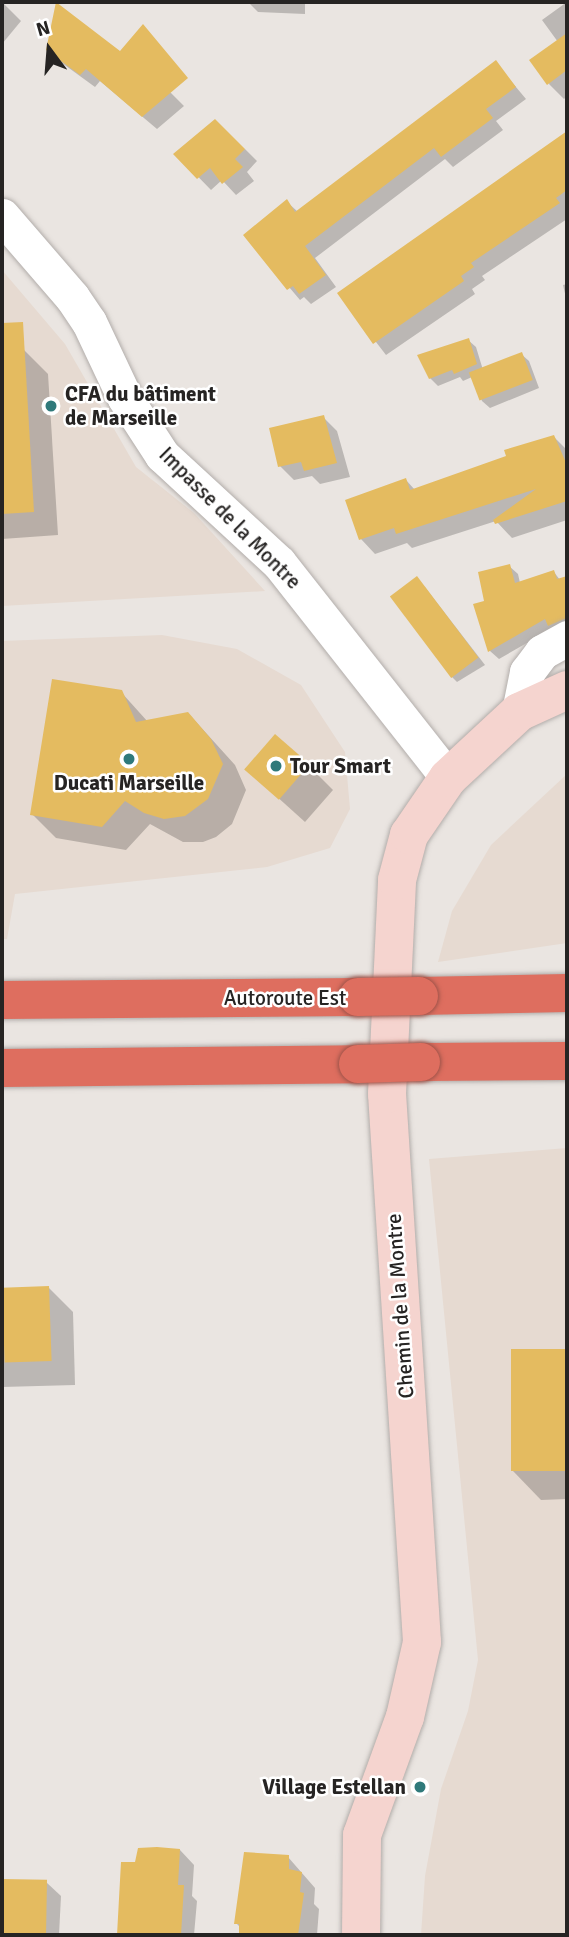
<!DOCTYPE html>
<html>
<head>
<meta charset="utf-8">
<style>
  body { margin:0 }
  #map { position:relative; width:569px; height:1937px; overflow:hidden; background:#eae5e1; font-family:Signika,sans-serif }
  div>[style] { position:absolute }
  .built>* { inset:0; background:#e6dad1 }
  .shadow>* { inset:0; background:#0003 }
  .building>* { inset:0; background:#e4bb60; transform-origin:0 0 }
  .roads { filter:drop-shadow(0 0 2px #b2adaa) drop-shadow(0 0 2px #b2adaa) }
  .street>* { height:35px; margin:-17.5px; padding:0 17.5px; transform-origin:17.5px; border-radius:17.5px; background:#fff }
  .secondary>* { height:38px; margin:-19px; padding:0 19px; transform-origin:19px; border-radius:19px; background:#f5d4cf }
  .highway>* { height:38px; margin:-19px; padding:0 19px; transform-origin:19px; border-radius:19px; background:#de6e5f }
  .bridges { filter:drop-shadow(0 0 2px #9e544a) drop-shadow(0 0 2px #9e544a) }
  .highway-bridge>* { height:38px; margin:-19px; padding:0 19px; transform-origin:19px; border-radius:19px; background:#de6e5f }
  .dots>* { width:19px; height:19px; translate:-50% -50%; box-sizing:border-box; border:4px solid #fff; border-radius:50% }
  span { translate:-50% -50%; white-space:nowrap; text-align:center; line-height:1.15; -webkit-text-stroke:5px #fff; paint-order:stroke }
  .poi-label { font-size:21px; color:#262423; font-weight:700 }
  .left { translate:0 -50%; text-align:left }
  .right { translate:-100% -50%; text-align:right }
  .street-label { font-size:21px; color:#262423 }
  .frame { position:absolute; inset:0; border:4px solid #262423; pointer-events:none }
  .north { position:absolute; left:14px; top:14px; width:70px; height:70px; -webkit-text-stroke:5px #fff; paint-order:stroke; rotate:344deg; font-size:19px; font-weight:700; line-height:28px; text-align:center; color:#262423 }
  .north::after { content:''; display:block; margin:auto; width:24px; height:32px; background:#262423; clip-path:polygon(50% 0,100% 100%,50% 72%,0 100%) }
</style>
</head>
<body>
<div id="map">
  <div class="built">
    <div style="clip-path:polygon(2px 270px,65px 344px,136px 467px,194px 513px,265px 591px,2px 606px)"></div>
    <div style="clip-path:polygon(162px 635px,237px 649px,301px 685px,345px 752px,350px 809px,330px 848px,267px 867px,15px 894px,7px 939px,2px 939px,2px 641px)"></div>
    <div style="clip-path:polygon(567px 774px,567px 943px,438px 962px,452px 911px,491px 845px)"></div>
    <div style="clip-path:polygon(567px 1148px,567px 1935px,421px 1935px,425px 1876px,441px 1789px,468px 1711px,478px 1660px,429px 1159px)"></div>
  </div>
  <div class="shadow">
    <div style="clip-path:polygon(248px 2px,305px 2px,305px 14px,258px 12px)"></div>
    <div style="clip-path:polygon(567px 2px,567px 96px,564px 99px,549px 84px,558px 42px,542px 20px)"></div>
    <div style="clip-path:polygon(4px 4px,21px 21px,2px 44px,2px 5px)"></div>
    <div style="clip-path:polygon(58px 5px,171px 93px,184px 106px,157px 129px,100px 81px,95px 87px,62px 63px,48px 49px)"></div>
    <div style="clip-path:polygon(496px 63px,526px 99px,496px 121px,503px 130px,453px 167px,445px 159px,315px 258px,336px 287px,311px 304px,304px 297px,300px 300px,245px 235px,286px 201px,298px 212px)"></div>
    <div style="clip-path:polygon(567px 133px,567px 219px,482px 276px,485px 280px,472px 289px,475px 294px,386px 355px,339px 294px)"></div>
    <div style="clip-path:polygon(245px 149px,257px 161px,247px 172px,254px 181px,236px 195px,222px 180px,211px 190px,176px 154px)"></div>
    <div style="clip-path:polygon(567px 284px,567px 302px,563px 285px)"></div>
    <div style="clip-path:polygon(468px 340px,476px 347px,483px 370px,521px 354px,529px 361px,539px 388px,490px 408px,482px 401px,472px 377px,463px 381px,460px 377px,438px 386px,430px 378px)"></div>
    <div style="clip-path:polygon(24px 350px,48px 374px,58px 535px,2px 539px,2px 351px)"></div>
    <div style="clip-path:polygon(323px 417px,337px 431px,350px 477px,320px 484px,312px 476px,294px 480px,280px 466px)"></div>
    <div style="clip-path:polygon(554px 437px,567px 450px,567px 520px,512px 538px,496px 521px,412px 548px,407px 543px,375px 554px,361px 539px,406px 480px,415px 490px,509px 457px)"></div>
    <div style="clip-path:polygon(509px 566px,518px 574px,520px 583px,554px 572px,563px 584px,567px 582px,567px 630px,553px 628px,499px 659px,490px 651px,487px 602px)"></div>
    <div style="clip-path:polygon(424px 586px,485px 665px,457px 682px,449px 674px)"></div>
    <div style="clip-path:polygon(121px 692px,148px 722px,188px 713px,235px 765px,246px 790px,232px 824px,216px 837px,203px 842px,183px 842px,150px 824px,126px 850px,56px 838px,32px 814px)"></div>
    <div style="clip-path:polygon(308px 765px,333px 790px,305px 822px,245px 768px)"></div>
    <div style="clip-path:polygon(49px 1288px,73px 1312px,75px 1385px,2px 1387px,2px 1289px)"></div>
    <div style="clip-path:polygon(567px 1351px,567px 1499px,541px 1500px,513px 1471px,512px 1352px)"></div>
    <div style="clip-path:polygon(180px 1850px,194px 1865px,192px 1896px,197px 1901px,194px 1935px,119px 1935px,123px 1863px,137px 1863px)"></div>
    <div style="clip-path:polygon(288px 1857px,315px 1888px,314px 1904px,319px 1909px,317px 1935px,240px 1935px,241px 1928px,236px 1923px)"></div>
    <div style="clip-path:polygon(2px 1880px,46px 1882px,61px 1896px,59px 1935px,2px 1935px)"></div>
  </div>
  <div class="building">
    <div style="clip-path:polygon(56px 2px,120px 51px,143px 24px,188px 78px,142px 117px,86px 69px,80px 75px,46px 50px)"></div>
    <div style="clip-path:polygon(567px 33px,567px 70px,547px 85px,529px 60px)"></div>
    <div style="clip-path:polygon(496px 60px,516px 87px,486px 109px,493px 118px,441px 157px,434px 148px,305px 246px,326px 275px,299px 294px,293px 286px,287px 290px,243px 235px,287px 199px,295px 212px)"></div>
    <div style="clip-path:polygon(215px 119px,245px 149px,235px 159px,243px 167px,222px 184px,210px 168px,197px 179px,173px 154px)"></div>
    <div style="clip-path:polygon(567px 131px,567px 190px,556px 198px,560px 203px,471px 263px,474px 267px,461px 276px,464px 281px,373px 344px,337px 293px)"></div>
    <div style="clip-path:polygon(23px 322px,34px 512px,2px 514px,2px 323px)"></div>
    <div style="clip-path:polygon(469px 338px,477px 364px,454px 374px,452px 370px,429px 379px,417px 355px)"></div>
    <div style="left:522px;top:352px;width:30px;height:57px;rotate:69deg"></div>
    <div style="clip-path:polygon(324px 415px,337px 463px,304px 471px,301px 462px,278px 467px,269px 428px)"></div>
    <div style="clip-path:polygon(554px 435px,567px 465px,567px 501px,495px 524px,493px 520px,536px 489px,396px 534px,394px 528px,359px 540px,345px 500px,406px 478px,410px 490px,506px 456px,504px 450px)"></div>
    <div style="clip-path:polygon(510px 564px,515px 583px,554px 570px,557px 579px,567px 576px,567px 618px,548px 626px,545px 619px,488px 652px,473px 604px,484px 601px,478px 572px)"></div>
    <div style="left:417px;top:576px;width:102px;height:34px;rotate:53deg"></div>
    <div style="clip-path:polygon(52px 679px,122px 690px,136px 722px,188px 712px,211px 739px,223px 764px,208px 799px,185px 816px,164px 819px,144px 813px,125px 801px,102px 827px,30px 815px)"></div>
    <div style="left:275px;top:734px;width:46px;height:47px;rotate:41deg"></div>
    <div style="left:49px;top:1286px;width:75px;height:47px;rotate:88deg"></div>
    <div style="left:567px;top:1349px;width:122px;height:56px;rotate:90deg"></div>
    <div style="clip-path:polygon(157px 1847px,180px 1849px,178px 1885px,184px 1885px,181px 1935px,117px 1935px,121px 1862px,135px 1862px,138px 1848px)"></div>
    <div style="clip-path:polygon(244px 1852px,289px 1855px,289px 1869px,302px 1872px,300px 1892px,304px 1893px,298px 1935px,239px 1935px,239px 1924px,234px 1924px)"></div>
    <div style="left:2px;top:1879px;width:45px;height:56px;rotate:1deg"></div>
  </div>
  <div class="roads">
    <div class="street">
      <div style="left:2px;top:216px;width:107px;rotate:49.2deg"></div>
      <div style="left:72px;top:297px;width:30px;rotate:56deg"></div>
      <div style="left:89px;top:322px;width:84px;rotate:64.7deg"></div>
      <div style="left:125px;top:398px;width:68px;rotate:57deg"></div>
      <div style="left:162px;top:455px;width:159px;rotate:42.7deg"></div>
      <div style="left:279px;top:563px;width:273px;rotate:51.8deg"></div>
      <div style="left:519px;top:712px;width:41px;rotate:-78.7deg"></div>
      <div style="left:527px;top:672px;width:25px;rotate:-53deg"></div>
      <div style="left:542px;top:652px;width:29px;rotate:-29deg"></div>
    </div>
    <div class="secondary">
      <div style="left:361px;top:1935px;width:100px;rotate:-89.4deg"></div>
      <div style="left:362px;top:1835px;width:126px;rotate:-70deg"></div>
      <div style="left:405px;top:1717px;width:77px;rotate:-77.2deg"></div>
      <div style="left:422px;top:1642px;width:549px;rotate:-93.65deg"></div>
      <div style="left:387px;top:1094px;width:214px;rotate:-87.3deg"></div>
      <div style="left:397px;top:880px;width:47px;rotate:-75.1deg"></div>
      <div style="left:409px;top:835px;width:69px;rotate:-55.6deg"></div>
      <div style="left:448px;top:778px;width:97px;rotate:-42.9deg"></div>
      <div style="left:519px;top:712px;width:53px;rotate:-24.6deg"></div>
    </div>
    <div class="highway">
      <div style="left:419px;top:996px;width:148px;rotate:-1.2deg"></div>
      <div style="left:2px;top:1000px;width:356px;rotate:-0.5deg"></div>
      <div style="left:421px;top:1062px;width:146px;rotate:-0.4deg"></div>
      <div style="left:2px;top:1068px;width:356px;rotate:-0.6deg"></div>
    </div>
  </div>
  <div class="bridges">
    <div class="highway-bridge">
      <div style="left:358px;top:997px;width:61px;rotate:-0.9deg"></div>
      <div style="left:358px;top:1064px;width:63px;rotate:-1.8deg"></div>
    </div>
  </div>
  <div class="dots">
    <div style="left:51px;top:406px;background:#2f797a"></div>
    <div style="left:129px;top:759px;background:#2f797a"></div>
    <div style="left:276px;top:766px;background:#2f797a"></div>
    <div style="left:420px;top:1787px;background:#2f797a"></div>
  </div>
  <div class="poi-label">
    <span class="left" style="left:65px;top:406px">CFA du bâtiment<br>de Marseille</span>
    <span class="left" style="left:290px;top:766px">Tour Smart</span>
    <span style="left:129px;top:783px">Ducati Marseille</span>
    <span class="right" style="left:406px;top:1787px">Village Estellan</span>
  </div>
  <div class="street-label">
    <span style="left:230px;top:518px;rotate:45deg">Impasse de la Montre</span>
    <span style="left:285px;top:998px">Autoroute Est</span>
    <span style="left:400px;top:1306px;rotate:-94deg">Chemin de la Montre</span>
  </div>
  <div class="frame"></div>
  <div class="north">N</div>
</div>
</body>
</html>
